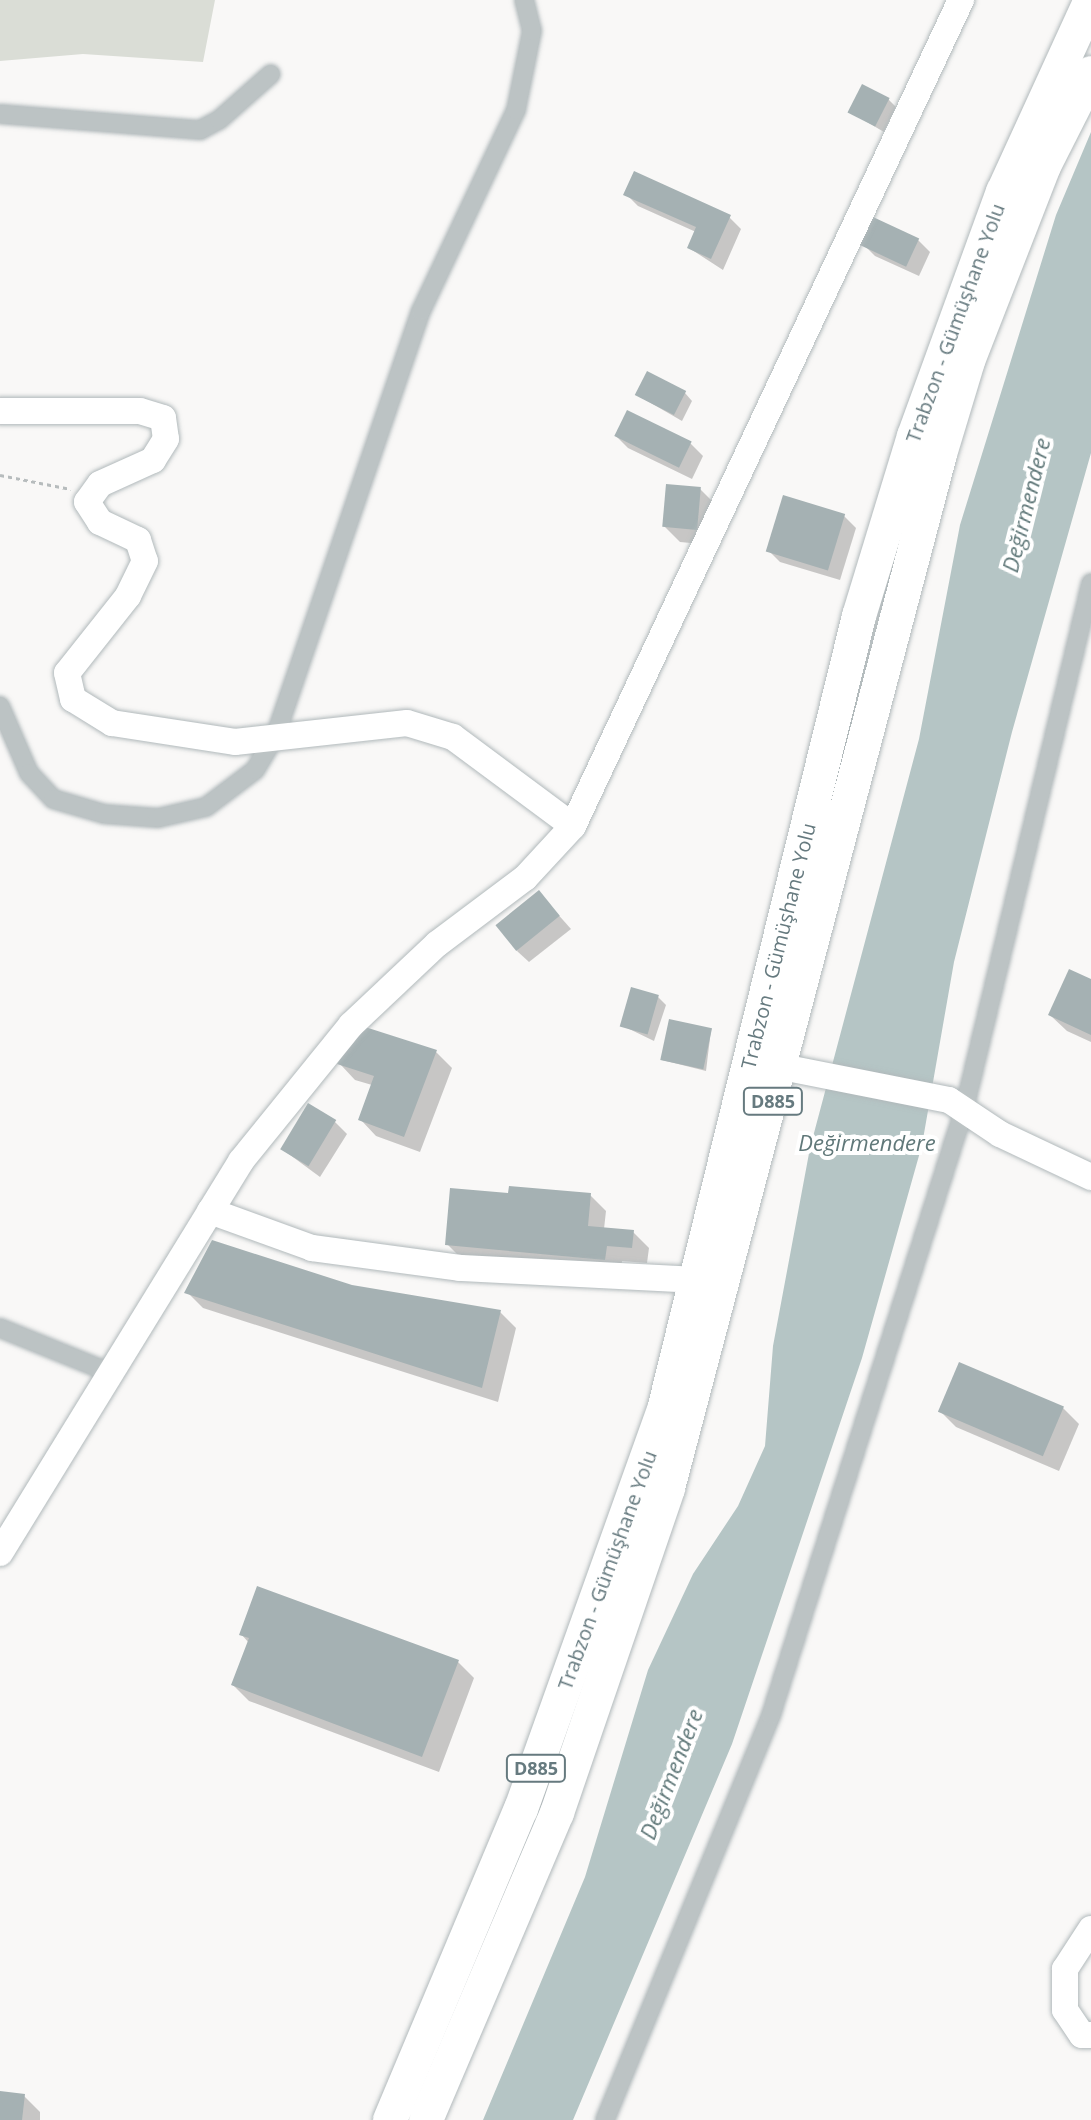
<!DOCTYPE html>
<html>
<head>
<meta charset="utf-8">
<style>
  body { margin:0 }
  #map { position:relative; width:1091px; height:2120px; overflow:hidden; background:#f9f8f7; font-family:"Open Sans",sans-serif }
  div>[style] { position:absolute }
  .green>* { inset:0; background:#daddd6 }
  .water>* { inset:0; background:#b5c5c5 }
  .shadow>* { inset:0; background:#0003 }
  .building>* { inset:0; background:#a5b1b3; transform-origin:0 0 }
  .path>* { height:3px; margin-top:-1.5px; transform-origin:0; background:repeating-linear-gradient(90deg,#b7bcbd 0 4px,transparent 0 8px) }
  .roads { filter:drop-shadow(0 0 2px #b1b9bb) drop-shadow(0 0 2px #b1b9bb) }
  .street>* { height:18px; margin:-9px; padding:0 9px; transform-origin:9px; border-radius:9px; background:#bcc3c4 }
  .secondary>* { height:26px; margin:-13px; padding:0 13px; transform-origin:13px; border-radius:13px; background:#fff }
  .highway>* { height:34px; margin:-17px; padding:0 17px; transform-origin:17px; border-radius:17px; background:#fff }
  span { translate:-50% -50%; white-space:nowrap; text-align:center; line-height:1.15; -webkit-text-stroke:8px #fff; paint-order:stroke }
  .shield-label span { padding:2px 6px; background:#fff; border:2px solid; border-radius:6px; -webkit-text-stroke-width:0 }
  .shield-label { font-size:18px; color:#667a7f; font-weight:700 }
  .street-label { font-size:20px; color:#667a7f }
  .water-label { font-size:22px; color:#607879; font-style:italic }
</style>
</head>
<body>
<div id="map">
  <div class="green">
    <div style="clip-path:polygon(0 0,215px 0,203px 62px,83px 54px,0 61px)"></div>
  </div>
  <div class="water">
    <div style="clip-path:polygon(1091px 132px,1091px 453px,1012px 732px,954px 962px,922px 1145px,862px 1358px,732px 1744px,573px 2120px,483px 2120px,585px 1877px,648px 1670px,693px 1574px,738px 1506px,765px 1446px,773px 1346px,810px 1148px,919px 739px,960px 525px,1056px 215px)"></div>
  </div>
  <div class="shadow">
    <div style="clip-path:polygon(888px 99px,896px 107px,884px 132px,850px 112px)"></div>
    <div style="clip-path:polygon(626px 194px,729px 217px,741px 229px,723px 270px,689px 248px,696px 232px,638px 206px)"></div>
    <div style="clip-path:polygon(918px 240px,930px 252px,919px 276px,875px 256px,863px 244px)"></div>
    <div style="clip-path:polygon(685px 393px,692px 401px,682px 421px,637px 395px)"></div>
    <div style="clip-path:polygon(616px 436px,691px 444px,703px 456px,692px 479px,628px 448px)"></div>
    <div style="clip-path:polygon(700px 489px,716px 505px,712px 545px,680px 542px,664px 526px)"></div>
    <div style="clip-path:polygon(844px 516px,856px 528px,840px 580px,780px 562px,768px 550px)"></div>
    <div style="clip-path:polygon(539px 893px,571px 929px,529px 962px,517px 951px)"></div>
    <div style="clip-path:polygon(1091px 984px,1091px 1042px,1067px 1031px,1050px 1015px)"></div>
    <div style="clip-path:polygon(658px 997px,666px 1005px,654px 1041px,621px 1025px)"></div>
    <div style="clip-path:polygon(711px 1030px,706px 1071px,662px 1060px)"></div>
    <div style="clip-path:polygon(436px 1052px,452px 1068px,420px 1152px,376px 1136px,360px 1119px,372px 1085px,355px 1080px,340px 1064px)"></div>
    <div style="clip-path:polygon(335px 1122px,347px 1134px,320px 1177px,282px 1149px)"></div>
    <div style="clip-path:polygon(590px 1195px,606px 1211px,604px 1229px,633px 1232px,649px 1248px,647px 1263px,622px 1261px,621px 1275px,463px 1260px,447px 1244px,510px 1196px)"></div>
    <div style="clip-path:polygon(352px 1287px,500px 1312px,516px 1328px,498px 1402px,203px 1308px,187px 1292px)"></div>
    <div style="clip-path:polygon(1063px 1408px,1079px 1424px,1059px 1471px,956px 1427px,940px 1411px)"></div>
    <div style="clip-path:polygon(241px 1634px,458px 1662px,474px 1678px,439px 1772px,249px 1701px,233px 1685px,249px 1643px)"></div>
    <div style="clip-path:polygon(0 2093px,24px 2096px,40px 2112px,40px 2120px,0 2120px)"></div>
  </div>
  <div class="building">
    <div style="left:862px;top:84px;width:31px;height:32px;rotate:27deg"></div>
    <div style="clip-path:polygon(634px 171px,731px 215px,711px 259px,687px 248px,696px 227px,623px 195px)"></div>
    <div style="left:873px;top:217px;width:51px;height:31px;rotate:25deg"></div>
    <div style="left:647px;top:371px;width:44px;height:27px;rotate:27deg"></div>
    <div style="left:627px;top:410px;width:72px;height:29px;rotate:26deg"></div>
    <div style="left:666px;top:484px;width:35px;height:43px;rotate:5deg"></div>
    <div style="left:783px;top:495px;width:65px;height:59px;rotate:17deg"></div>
    <div style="left:539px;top:890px;width:33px;height:56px;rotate:51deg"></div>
    <div style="clip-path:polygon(1069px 969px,1091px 979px,1091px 1035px,1048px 1015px)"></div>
    <div style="left:631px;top:987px;width:29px;height:41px;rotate:16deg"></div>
    <div style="left:669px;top:1019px;width:44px;height:42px;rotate:12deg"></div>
    <div style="clip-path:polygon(362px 1026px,437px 1050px,404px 1137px,358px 1120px,374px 1076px,337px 1064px)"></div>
    <div style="left:308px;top:1103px;width:33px;height:54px;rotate:31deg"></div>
    <div style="clip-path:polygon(509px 1186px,591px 1193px,588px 1226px,634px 1230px,632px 1248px,607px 1246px,605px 1260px,445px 1245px,450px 1188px,508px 1193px)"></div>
    <div style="clip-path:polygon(212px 1240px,352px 1285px,501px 1310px,482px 1388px,184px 1293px)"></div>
    <div style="left:959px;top:1362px;width:114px;height:54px;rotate:23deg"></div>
    <div style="clip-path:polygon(257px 1586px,459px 1660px,422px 1757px,231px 1685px,249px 1638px,239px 1635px)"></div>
    <div style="clip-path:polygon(0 2091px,25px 2094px,22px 2120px,0 2120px)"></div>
  </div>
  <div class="path">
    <div style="left:0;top:475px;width:72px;rotate:11.2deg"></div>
  </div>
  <div class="roads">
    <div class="street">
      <div style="left:0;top:114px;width:201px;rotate:4.6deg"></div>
      <div style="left:200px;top:130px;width:21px;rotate:-28deg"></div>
      <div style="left:219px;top:120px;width:69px;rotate:-41.5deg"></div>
      <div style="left:0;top:706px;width:73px;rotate:66.6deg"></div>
      <div style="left:29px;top:773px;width:35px;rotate:47deg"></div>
      <div style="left:53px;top:799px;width:53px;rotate:16.4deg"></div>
      <div style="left:104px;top:814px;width:54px;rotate:4.2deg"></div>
      <div style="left:158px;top:818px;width:49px;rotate:-12.9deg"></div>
      <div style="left:206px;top:807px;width:61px;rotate:-37.1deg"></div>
      <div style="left:255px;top:770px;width:39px;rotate:-59deg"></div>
      <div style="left:275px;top:737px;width:450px;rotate:-71.1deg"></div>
      <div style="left:421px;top:311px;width:222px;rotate:-64.7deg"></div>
      <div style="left:516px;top:110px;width:81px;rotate:-78.6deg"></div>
      <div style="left:532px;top:31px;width:32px;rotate:-104deg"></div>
      <div style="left:0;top:1328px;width:120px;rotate:22.1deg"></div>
      <div style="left:605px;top:2120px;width:438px;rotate:-67.7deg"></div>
      <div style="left:771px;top:1715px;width:635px;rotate:-72.31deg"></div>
      <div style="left:964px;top:1110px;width:542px;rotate:-76.45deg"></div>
    </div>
    <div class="secondary">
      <div style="left:0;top:411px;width:140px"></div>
      <div style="left:140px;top:411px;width:24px;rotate:17deg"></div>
      <div style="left:163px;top:418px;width:21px;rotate:82deg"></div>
      <div style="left:166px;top:439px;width:25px;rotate:122deg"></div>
      <div style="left:153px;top:460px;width:58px;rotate:155.6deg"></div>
      <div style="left:100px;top:484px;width:22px;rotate:126deg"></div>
      <div style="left:87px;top:502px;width:24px;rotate:57deg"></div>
      <div style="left:100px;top:522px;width:42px;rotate:25.3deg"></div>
      <div style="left:138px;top:540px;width:22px;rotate:72deg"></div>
      <div style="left:145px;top:561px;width:39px;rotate:116deg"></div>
      <div style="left:128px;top:596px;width:98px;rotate:128.4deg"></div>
      <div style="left:67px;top:673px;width:27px;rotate:77deg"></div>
      <div style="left:73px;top:699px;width:46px;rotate:31.6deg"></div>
      <div style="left:112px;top:723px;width:124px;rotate:8.8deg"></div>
      <div style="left:235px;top:742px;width:173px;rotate:-6.3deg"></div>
      <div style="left:407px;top:723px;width:48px;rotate:16.9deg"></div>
      <div style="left:453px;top:737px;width:149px;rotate:36.6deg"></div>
      <div style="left:782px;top:1067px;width:170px;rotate:11.2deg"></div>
      <div style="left:949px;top:1100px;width:61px;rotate:33.7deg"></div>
      <div style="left:1000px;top:1134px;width:101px;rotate:25.3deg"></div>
      <div style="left:210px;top:1211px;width:109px;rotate:19.9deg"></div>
      <div style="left:312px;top:1248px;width:149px;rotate:7.7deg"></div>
      <div style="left:460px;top:1268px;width:235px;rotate:2.9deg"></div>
      <div style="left:0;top:1553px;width:460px;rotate:-58.4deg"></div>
      <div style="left:241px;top:1161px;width:175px;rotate:-51deg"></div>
      <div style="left:351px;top:1025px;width:118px;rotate:-43.3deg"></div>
      <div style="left:437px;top:944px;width:110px;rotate:-36.9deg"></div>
      <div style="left:525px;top:878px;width:71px;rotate:-47.3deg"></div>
      <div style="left:573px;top:826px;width:913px;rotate:-64.84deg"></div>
      <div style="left:1091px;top:1929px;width:48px;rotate:123deg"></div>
      <div style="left:1065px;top:1969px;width:41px;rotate:90deg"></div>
      <div style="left:1065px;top:2010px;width:30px;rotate:56deg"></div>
      <div style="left:1082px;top:2035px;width:9px"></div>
    </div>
    <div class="highway">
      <div style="left:390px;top:2120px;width:337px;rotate:-67.2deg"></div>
      <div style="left:521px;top:1809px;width:424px;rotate:-70.3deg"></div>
      <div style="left:664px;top:1410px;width:818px;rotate:-76.2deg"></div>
      <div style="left:859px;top:616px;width:188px;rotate:-73deg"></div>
      <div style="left:914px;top:436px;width:260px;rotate:-70deg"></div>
      <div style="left:1003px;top:192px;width:211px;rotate:-65.4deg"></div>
      <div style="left:426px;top:2120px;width:334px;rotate:-66.9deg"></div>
      <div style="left:557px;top:1813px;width:343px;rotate:-71.1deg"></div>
      <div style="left:668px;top:1488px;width:1069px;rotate:-75.26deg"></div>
      <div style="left:940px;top:454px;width:97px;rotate:-73.2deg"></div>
      <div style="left:968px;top:361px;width:209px;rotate:-68.7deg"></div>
      <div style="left:1044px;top:166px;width:104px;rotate:-63.2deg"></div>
    </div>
  </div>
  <div class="shield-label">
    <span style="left:773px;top:1101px">D885</span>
    <span style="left:536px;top:1768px">D885</span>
  </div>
  <div class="street-label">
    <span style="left:955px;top:323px;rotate:-70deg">Trabzon - Gümüşhane Yolu</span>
    <span style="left:778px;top:946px;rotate:-76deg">Trabzon - Gümüşhane Yolu</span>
    <span style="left:607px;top:1570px;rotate:-70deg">Trabzon - Gümüşhane Yolu</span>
  </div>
  <div class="water-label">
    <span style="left:1026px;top:505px;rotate:-76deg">Değirmendere</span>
    <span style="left:867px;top:1143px">Değirmendere</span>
    <span style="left:671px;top:1774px;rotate:-69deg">Değirmendere</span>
  </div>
</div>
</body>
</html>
